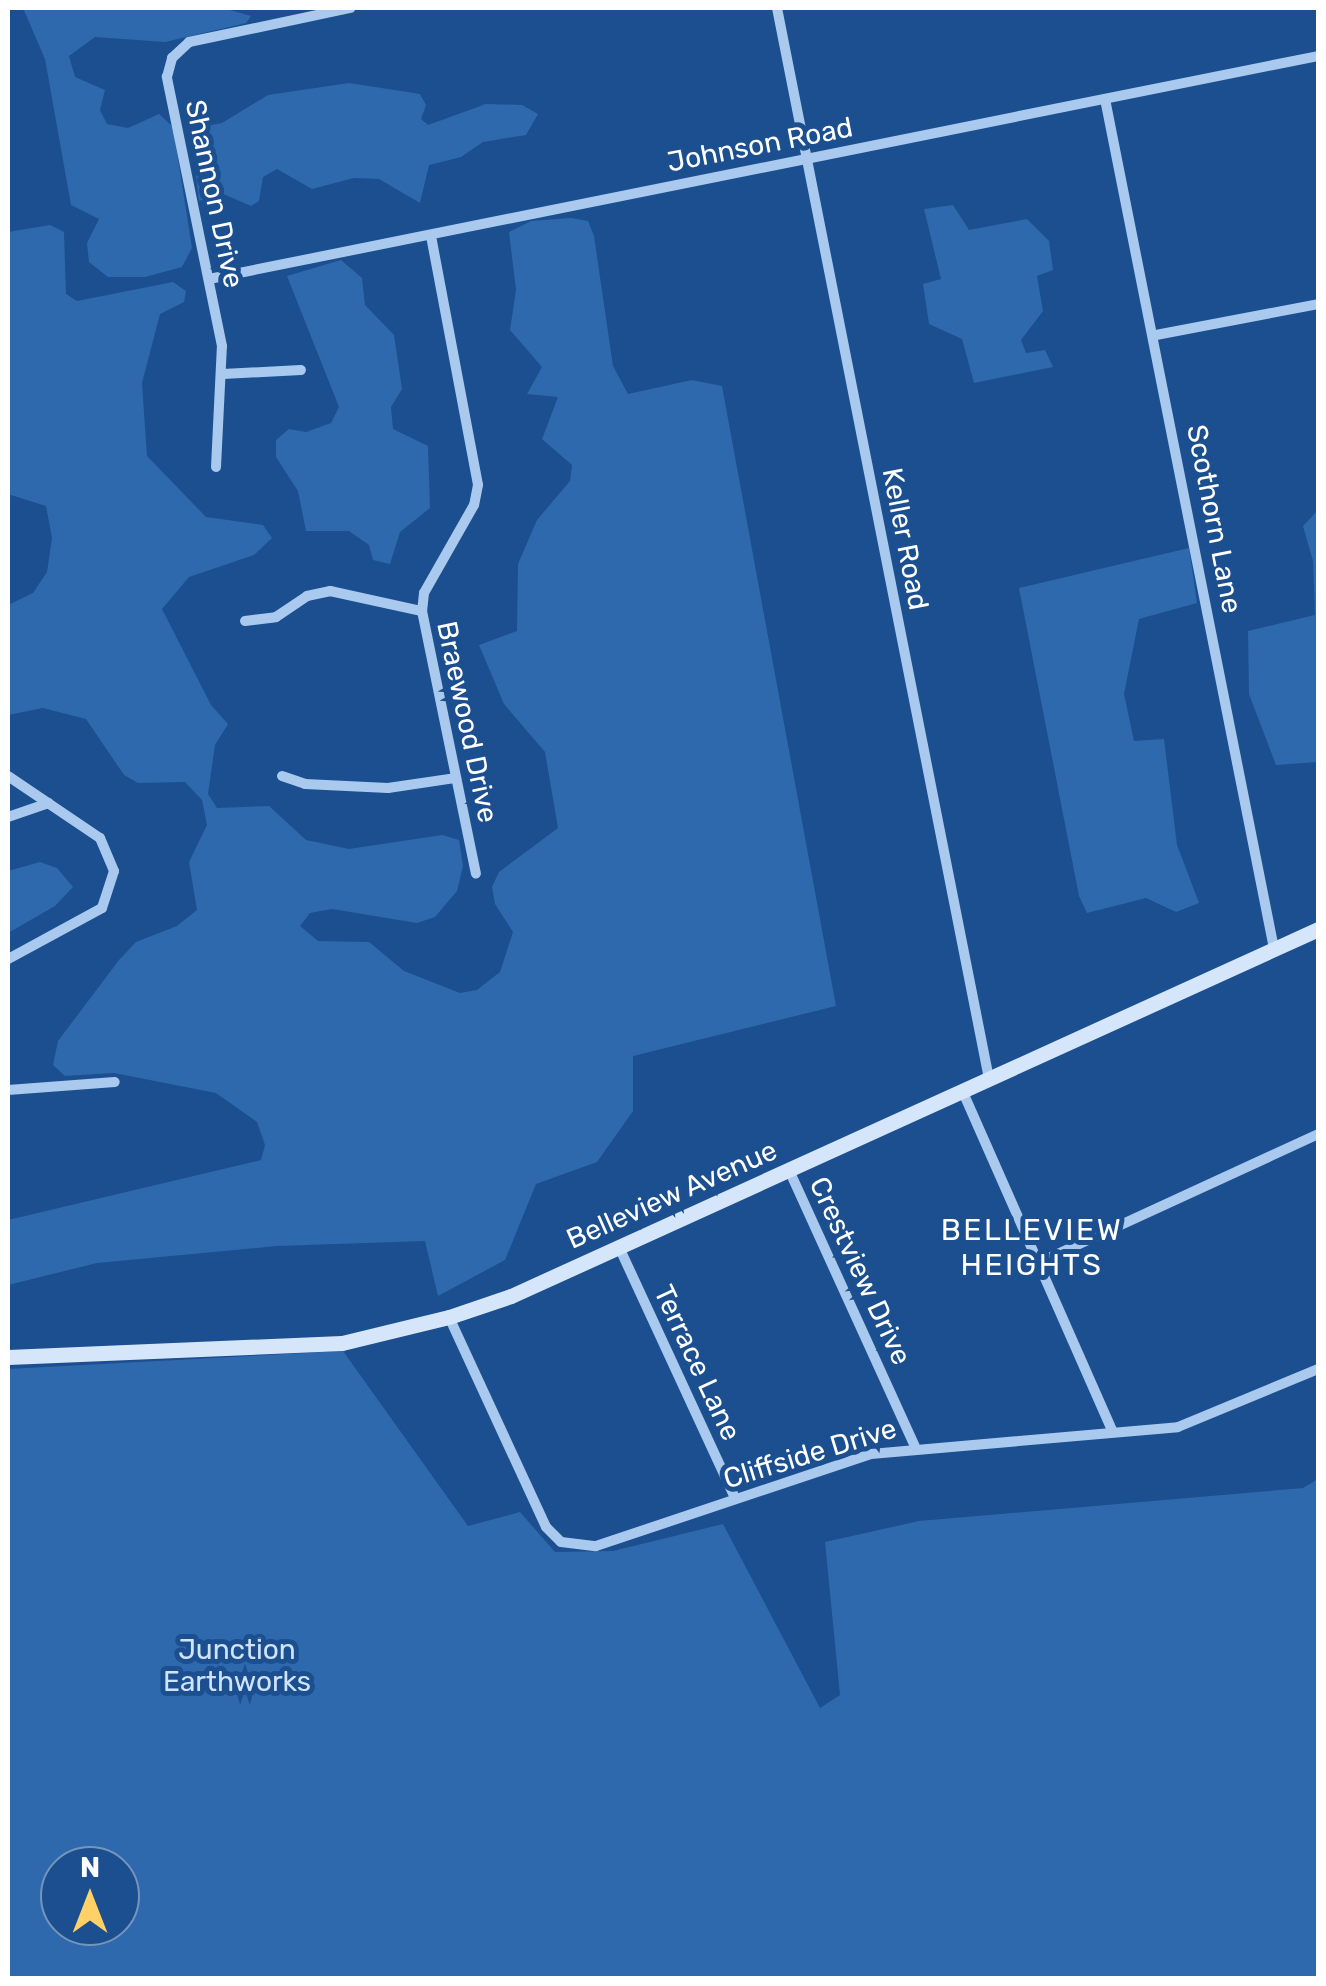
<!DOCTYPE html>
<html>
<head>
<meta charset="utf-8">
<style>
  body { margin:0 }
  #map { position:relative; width:1326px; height:1986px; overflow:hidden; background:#1b4f8f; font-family:Rubik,sans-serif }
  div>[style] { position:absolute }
  .green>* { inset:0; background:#2e69ad }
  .street>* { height:10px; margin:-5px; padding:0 5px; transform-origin:5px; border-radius:5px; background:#a9c9ee }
  .secondary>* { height:15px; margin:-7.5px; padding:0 7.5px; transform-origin:7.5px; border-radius:7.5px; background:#d6e6fa }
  span { translate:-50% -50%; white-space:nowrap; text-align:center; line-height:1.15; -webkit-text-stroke:10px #1b4f8f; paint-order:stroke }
  .street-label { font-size:28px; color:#fff }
  .park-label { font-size:28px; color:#cfe3fa }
  .neighbourhood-label { font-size:30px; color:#fff; letter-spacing:2.5px }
  .frame { position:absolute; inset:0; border:10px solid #fff; pointer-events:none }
  .north { position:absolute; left:40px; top:1846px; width:100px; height:100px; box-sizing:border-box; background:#1b4f8f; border:2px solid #7695bc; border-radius:50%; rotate:0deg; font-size:28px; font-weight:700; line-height:40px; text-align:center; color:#fff }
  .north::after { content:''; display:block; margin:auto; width:35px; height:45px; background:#ffd166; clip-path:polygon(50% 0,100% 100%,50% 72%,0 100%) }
</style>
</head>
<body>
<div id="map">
  <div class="green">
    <div style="clip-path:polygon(23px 8px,223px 8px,251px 16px,246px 23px,165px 42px,95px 37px,69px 56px,75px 77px,105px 90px,100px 110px,107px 124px,128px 128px,159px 114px,173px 127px,192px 248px,182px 267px,145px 277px,108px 277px,89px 262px,87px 243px,99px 219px,71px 205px,45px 59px)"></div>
    <div style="clip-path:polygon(349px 83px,420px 94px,426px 105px,421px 119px,428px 125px,486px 104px,522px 105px,538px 114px,526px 135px,483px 142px,461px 157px,429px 165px,420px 203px,379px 179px,354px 178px,312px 189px,277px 169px,263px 177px,259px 201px,251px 206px,221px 193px,199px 201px,191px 134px,196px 128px,222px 123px,268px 95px)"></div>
    <div style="clip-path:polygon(953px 205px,969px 230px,1027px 219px,1049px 241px,1053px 270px,1037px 276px,1043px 311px,1021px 340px,1026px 353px,1045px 350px,1053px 367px,974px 383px,962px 339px,929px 324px,923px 284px,941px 279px,924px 209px)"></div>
    <div style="clip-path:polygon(571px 218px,588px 221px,594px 236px,613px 366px,628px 394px,692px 380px,722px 386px,836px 1006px,633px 1056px,633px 1111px,597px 1162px,536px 1184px,505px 1260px,438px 1296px,425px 1241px,277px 1246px,97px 1263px,8px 1285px,8px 1220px,261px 1160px,265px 1145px,257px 1122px,216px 1093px,114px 1073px,65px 1076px,53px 1065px,58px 1041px,119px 960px,136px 942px,177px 926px,197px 910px,189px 862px,207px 825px,202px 800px,185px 782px,138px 783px,124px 775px,86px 719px,43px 708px,8px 715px,8px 605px,33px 593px,47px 572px,52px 538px,46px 506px,8px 494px,8px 232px,50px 225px,64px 232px,66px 294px,77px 301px,173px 282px,186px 291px,184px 302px,160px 314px,142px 383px,147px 456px,206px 517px,263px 525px,272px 538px,254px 555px,189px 577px,162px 609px,211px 705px,228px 724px,215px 745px,208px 794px,217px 808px,269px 806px,306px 840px,349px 849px,442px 835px,459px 840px,463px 866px,457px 891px,435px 917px,417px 923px,332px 909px,310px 913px,300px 926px,318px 941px,369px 942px,404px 971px,460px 993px,477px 990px,500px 972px,513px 932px,495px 904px,492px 887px,499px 872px,558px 828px,545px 752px,504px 704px,479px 645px,517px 631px,518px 564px,537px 520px,570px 481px,572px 465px,542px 439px,558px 397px,527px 394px,542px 367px,510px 330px,516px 290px,509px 232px,531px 221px)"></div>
    <div style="clip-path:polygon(341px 260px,362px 278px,365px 305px,394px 335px,402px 389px,391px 407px,393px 429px,428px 446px,430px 508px,400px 532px,390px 564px,373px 560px,369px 545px,349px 531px,306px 531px,298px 491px,276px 457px,276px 440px,289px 429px,306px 432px,331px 423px,339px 407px,287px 276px)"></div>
    <div style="clip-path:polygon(1318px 510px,1318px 762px,1276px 765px,1249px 694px,1248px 631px,1315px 615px,1313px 561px,1303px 526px)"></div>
    <div style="clip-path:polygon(1189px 548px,1197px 603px,1139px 619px,1124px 694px,1134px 741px,1164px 739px,1177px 845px,1199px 903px,1176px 912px,1146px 898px,1087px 913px,1079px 896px,1019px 588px)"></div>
    <div style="clip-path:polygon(40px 862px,57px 868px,73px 887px,55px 906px,8px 933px,8px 871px)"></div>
    <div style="clip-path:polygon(evenodd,343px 1351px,468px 1526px,520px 1512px,555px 1552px,613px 1551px,723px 1524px,820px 1708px,840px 1695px,825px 1542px,919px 1521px,1303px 1488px,1318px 1479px,1318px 1978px,8px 1978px,8px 1369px,343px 1351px,120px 1866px,120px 1926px,60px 1926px,60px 1866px,120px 1866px)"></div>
  </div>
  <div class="street">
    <div style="left:777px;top:8px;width:1092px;rotate:78.8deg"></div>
    <div style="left:1105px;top:99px;width:867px;rotate:78.75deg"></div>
    <div style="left:431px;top:236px;width:253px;rotate:79.3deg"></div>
    <div style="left:478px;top:485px;width:20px;rotate:101deg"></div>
    <div style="left:474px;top:505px;width:101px;rotate:119.6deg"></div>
    <div style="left:424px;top:593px;width:18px;rotate:96deg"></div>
    <div style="left:422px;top:611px;width:268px;rotate:78.4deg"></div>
    <div style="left:209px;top:279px;width:1131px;rotate:-11.37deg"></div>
    <div style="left:1156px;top:335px;width:165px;rotate:-10.8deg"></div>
    <div style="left:223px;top:374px;width:78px;rotate:-2.9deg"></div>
    <div style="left:216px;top:467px;width:121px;rotate:-87.2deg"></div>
    <div style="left:222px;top:346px;width:275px;rotate:-101.6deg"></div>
    <div style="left:167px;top:77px;width:20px;rotate:-75deg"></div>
    <div style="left:172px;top:58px;width:23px;rotate:-43deg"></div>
    <div style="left:189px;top:42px;width:165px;rotate:-11.9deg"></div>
    <div style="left:245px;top:621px;width:31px;rotate:-7deg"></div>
    <div style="left:276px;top:617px;width:37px;rotate:-34deg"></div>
    <div style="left:307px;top:596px;width:24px;rotate:-12deg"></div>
    <div style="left:330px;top:591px;width:94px;rotate:12.3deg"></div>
    <div style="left:8px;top:776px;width:111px;rotate:34deg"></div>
    <div style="left:100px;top:838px;width:36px;rotate:67deg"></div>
    <div style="left:114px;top:871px;width:39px;rotate:108deg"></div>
    <div style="left:102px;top:908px;width:107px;rotate:151.5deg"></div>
    <div style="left:282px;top:776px;width:24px;rotate:19deg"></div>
    <div style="left:305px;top:784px;width:83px;rotate:2.8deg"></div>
    <div style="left:388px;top:788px;width:69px;rotate:-8.4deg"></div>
    <div style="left:8px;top:817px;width:43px;rotate:-18.9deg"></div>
    <div style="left:8px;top:1090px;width:107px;rotate:-4.3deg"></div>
    <div style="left:962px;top:1090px;width:372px;rotate:66.2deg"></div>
    <div style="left:789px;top:1170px;width:303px;rotate:65.5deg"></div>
    <div style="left:619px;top:1247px;width:277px;rotate:65.2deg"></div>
    <div style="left:1038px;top:1263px;width:308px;rotate:-24.7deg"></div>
    <div style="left:449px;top:1317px;width:231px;rotate:65.2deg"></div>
    <div style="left:546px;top:1527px;width:21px;rotate:45deg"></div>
    <div style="left:561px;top:1542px;width:35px;rotate:7deg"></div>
    <div style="left:596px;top:1546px;width:290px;rotate:-18.5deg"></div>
    <div style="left:871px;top:1454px;width:308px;rotate:-5deg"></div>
    <div style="left:1178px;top:1427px;width:152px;rotate:-22.5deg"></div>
  </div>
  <div class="secondary">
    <div style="left:8px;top:1357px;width:334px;rotate:-2.4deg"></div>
    <div style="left:342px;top:1343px;width:110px;rotate:-13.7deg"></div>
    <div style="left:449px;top:1317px;width:65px;rotate:-18.7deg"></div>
    <div style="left:511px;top:1296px;width:887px;rotate:-24.45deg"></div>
  </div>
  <div class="street-label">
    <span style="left:760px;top:145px;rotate:-11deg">Johnson Road</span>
    <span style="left:214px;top:194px;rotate:78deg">Shannon Drive</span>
    <span style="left:1214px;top:519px;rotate:79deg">Scothorn Lane</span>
    <span style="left:905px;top:539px;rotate:79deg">Keller Road</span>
    <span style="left:467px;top:722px;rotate:78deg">Braewood Drive</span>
    <span style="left:672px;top:1195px;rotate:-24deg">Belleview Avenue</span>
    <span style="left:860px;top:1271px;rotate:65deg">Crestview Drive</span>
    <span style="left:697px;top:1363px;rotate:65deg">Terrace Lane</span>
    <span style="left:810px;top:1454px;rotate:-17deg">Cliffside Drive</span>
  </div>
  <div class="park-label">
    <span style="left:237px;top:1666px">Junction<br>Earthworks</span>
  </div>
  <div class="neighbourhood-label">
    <span style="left:1032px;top:1247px">BELLEVIEW<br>HEIGHTS</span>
  </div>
  <div class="frame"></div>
  <div class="north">N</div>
</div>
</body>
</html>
